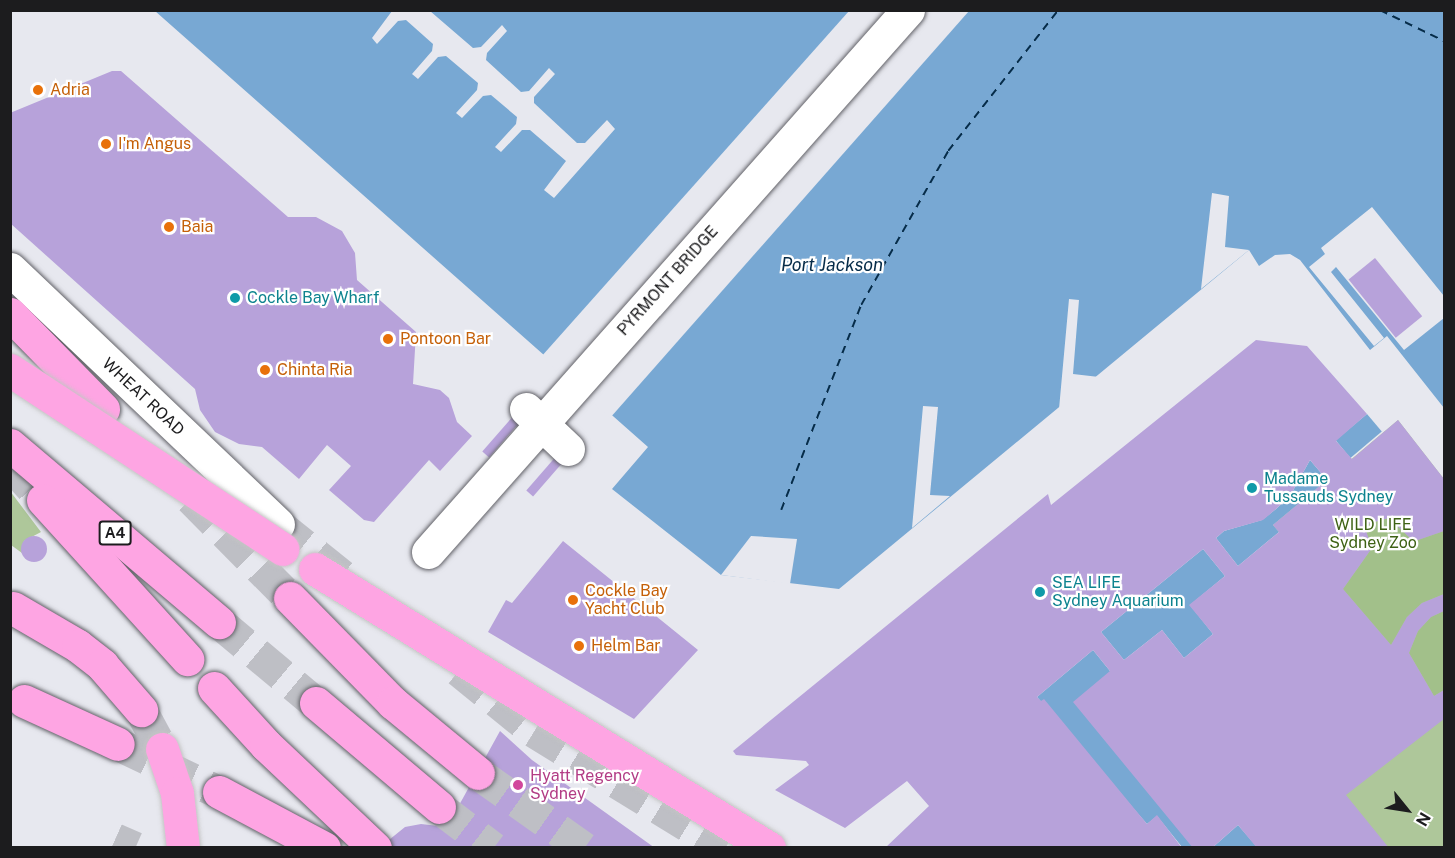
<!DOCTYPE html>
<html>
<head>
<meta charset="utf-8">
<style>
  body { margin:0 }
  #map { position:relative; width:1455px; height:858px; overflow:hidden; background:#e7e8ef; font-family:"Public Sans",sans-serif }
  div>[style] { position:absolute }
  .green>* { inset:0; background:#aec79a }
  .forest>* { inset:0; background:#a2c08a }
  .water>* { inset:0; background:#78a8d3; transform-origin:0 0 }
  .pier>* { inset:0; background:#e7e8ef }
  .ferry>* { height:1.5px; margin-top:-0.75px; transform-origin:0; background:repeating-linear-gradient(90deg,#062c49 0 8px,transparent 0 14px) }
  .building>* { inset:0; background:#b7a2da; transform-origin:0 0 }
  .round { border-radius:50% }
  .minor-tunnel>* { height:33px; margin-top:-16.5px; transform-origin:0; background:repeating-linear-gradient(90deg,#bebfc5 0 33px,transparent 0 49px) }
  .highway-tunnel>* { height:33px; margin-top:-16.5px; transform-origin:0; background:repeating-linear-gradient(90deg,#bebfc5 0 33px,transparent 0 49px) }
  .roads { filter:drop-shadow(0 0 2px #626268) drop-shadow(0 0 2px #626268) }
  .minor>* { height:33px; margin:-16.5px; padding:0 16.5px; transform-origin:16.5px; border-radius:16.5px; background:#fff }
  .highway>* { height:33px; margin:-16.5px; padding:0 16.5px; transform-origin:16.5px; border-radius:16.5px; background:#fea5e3 }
  .bridges { filter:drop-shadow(0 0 2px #c4c4c4) drop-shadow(0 0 2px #c4c4c4) }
  .highway-bridge>* { height:33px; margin:-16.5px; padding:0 16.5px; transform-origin:16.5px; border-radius:16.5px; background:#fea5e3 }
  .dots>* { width:16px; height:16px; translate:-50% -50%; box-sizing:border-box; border:3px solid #fff; border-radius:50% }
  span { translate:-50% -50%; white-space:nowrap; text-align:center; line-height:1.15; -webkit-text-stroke:4.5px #fff; paint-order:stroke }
  .shield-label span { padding:2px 4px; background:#fff; border:2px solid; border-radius:4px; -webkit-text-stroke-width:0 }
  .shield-label { font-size:15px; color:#1c1c1e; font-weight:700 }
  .food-label { font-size:16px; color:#c56008 }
  .left { translate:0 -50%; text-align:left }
  .street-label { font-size:16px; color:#1c1c1e }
  .culture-label { font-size:16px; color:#0d838f }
  .park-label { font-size:16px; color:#3e6215 }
  .hotel-label { font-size:16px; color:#b23c85 }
  .water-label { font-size:18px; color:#062c49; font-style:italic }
  .frame { position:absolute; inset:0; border:12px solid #1c1c1e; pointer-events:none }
  .north { position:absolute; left:1377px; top:780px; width:60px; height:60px; -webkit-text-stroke:4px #fff; paint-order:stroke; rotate:120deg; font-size:16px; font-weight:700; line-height:24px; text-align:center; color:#1c1c1e }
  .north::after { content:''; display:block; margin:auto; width:21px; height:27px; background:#1c1c1e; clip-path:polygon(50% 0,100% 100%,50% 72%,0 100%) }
</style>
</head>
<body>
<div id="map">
  <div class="green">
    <div style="clip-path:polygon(1398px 420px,1444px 479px,1444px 847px,1278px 847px,1433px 718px,1273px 525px)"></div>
    <div style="clip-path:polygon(10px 491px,41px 532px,24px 541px,22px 553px,11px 545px)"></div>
  </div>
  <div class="forest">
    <div style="clip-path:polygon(1389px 518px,1410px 538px,1418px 540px,1444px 531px,1444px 594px,1422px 603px,1407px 617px,1391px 645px,1343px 589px,1372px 548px,1364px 525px)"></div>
    <div style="clip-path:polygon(1444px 611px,1444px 690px,1434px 696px,1409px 653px,1418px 631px,1431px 617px)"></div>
  </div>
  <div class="water">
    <div style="clip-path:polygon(155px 11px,1444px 11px,1444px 408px,1387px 336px,1370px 350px,1300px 260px,1290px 254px,1275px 255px,1259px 266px,1249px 250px,839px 589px,721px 575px,612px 489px,648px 447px)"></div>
    <div style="left:1367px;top:414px;width:23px;height:41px;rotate:50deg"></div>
    <div style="clip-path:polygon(1310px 460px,1327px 480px,1273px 525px,1279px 532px,1238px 566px,1216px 538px,1224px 531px,1262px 520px,1276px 509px,1290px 496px)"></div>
    <div style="clip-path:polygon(1203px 549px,1225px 576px,1190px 605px,1213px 634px,1184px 658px,1162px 630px,1124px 660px,1101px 632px)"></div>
    <div style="clip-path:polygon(1093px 650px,1110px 671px,1193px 847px,1182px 847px,1157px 816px,1147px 824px,1037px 697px)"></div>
    <div style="clip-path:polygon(1238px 825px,1257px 847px,1212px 848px)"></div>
  </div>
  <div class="pier">
    <div style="clip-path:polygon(392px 11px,430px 11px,473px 48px,481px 47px,502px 25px,507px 31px,487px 53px,486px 60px,521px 92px,529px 91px,549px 68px,555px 74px,534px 97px,534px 103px,577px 143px,585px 143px,607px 120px,615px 129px,554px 198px,544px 190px,566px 161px,530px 130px,522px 130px,501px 152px,495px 147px,516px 124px,517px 117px,491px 95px,483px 96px,462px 118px,456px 113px,477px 90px,478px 83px,446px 56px,438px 57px,418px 79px,412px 74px,432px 51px,433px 44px,406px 20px,398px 21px,377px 44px,372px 38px)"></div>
    <div style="clip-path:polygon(849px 11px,969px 11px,610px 418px,541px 357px)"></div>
    <div style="clip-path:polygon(1212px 193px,1229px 196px,1225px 247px,1249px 250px,1201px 289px)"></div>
    <div style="clip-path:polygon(1372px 207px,1444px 296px,1444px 318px,1404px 350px,1336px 267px,1331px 272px,1384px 338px,1374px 346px,1309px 267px,1325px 254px,1321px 248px)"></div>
    <div style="clip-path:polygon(1069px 299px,1079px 300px,1073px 374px,1099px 377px,1059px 409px)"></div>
    <div style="clip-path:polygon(923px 406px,938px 407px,930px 495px,950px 496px,912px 528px)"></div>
    <div style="clip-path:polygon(751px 536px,797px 539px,790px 584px,721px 575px)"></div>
  </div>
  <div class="ferry">
    <div style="left:1380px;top:10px;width:71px;rotate:25.8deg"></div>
    <div style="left:781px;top:510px;width:220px;rotate:-68.7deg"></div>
    <div style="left:861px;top:305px;width:177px;rotate:-60.5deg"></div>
    <div style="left:948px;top:151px;width:179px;rotate:-52deg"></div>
  </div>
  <div class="building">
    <div style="clip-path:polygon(112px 71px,121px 71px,288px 217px,316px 217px,342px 231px,355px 253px,357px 280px,416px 332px,413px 384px,440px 390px,449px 398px,457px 422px,472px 436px,440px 471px,429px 460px,374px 522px,364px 520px,329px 490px,351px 466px,327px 445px,299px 479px,262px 447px,239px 444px,215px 432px,200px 410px,195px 389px,10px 223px,10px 113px)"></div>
    <div style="left:1375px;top:258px;width:75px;height:34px;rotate:51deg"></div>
    <div style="clip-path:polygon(evenodd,1256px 340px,1307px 346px,1367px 414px,1336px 441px,1352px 459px,1398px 420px,1444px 479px,1444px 531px,1418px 540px,1410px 538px,1389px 518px,1364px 525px,1372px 548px,1343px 589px,1391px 645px,1407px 617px,1422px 603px,1444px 594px,1444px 611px,1431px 617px,1418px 631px,1409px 653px,1434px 696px,1444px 690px,1444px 719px,1346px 795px,1389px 848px,1257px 848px,1238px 825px,1212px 848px,1193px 848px,1073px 702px,1110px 671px,1093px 650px,1037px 697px,1041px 701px,1044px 699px,1147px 824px,1157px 815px,1182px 848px,885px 848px,929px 806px,907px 781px,845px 828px,775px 790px,809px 765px,806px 761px,736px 755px,733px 751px,1048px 494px,1051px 505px,1256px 340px,1310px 460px,1327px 480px,1273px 525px,1279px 532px,1238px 566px,1216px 538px,1224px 531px,1263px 520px,1276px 509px,1290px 496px,1310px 460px,1256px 340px,1203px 549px,1225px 576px,1189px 605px,1213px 634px,1184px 658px,1162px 630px,1124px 660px,1101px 632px,1203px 549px)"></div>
    <div style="left:521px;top:407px;width:9px;height:59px;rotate:41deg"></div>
    <div style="left:565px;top:446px;width:9px;height:59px;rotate:41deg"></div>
    <div class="round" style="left:21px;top:536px;width:26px;height:26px"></div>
    <div style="clip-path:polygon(563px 541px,698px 650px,634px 719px,488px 632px,506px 600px,512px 603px)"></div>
    <div style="clip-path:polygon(500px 731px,532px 760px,655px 848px,379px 848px,405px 827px,421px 824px,447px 827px)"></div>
  </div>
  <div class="minor-tunnel">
    <div style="left:278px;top:524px;width:91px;rotate:38.8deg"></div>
    <div style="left:459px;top:670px;width:97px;rotate:39.1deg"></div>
    <div style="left:534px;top:731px;width:224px;rotate:31.5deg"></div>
    <div style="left:115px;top:839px;width:22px;rotate:24deg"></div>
  </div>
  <div class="highway-tunnel">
    <div style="left:10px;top:463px;width:50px;rotate:48.3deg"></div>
    <div style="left:191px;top:498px;width:141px;rotate:45.3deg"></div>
    <div style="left:219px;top:622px;width:126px;rotate:39.9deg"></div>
    <div style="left:141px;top:710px;width:44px;rotate:61.7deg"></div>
    <div style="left:118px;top:744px;width:112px;rotate:25.4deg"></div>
    <div style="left:478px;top:773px;width:130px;rotate:35.3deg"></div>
    <div style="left:439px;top:807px;width:68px;rotate:37.2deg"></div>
  </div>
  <div class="roads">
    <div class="minor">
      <div style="left:10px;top:269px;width:370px;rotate:43.6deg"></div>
      <div style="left:526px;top:409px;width:58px;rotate:43.6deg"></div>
      <div style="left:428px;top:552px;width:724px;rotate:-48.47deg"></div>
    </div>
    <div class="highway">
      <div style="left:10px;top:314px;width:133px;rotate:45.6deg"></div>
      <div style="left:10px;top:445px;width:274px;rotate:40.3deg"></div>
      <div style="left:43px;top:500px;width:215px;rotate:47.8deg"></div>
      <div style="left:290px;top:598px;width:147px;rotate:45.6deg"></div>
      <div style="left:393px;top:703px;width:110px;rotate:39.5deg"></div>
      <div style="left:13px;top:608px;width:75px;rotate:30.3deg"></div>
      <div style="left:78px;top:646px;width:31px;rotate:38deg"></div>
      <div style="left:102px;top:665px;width:60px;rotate:49.1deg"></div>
      <div style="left:214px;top:688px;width:77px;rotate:47.6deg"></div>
      <div style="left:266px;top:745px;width:150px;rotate:43.4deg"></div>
      <div style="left:24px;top:701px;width:103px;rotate:24.6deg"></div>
      <div style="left:316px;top:703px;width:161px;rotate:40.2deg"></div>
      <div style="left:219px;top:792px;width:119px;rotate:28.1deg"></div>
    </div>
  </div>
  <div class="bridges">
    <div class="highway-bridge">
      <div style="left:10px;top:370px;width:326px;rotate:33.3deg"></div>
      <div style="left:315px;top:569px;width:533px;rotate:31.57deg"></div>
      <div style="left:162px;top:749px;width:46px;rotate:71.2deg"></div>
      <div style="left:177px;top:793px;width:55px;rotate:83.8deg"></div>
    </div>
  </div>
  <div class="dots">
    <div style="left:38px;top:90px;background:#e8710a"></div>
    <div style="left:106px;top:144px;background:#e8710a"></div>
    <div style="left:169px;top:227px;background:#e8710a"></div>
    <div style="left:235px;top:298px;background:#0f9aa8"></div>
    <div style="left:388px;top:339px;background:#e8710a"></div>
    <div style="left:265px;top:370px;background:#e8710a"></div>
    <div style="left:1252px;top:488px;background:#0f9aa8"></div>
    <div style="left:1040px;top:592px;background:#0f9aa8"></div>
    <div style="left:573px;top:600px;background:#e8710a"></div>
    <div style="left:579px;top:646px;background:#e8710a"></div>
    <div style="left:518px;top:785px;background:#d1479c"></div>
  </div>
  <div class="shield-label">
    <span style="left:115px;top:533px">A4</span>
  </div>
  <div class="food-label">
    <span class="left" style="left:50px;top:90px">Adria</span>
    <span class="left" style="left:118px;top:144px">I'm Angus</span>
    <span class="left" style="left:181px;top:227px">Baia</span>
    <span class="left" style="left:400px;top:339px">Pontoon Bar</span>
    <span class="left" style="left:277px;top:370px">Chinta Ria</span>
    <span class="left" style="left:585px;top:600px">Cockle Bay<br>Yacht Club</span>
    <span class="left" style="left:591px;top:646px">Helm Bar</span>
  </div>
  <div class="street-label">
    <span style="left:668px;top:281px;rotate:-48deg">PYRMONT BRIDGE</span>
    <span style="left:143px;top:397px;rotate:43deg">WHEAT ROAD</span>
  </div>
  <div class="culture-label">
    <span class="left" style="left:247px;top:298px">Cockle Bay Wharf</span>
    <span class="left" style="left:1264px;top:488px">Madame<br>Tussauds Sydney</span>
    <span class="left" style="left:1052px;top:592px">SEA LIFE<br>Sydney Aquarium</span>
  </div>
  <div class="park-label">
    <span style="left:1373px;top:534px">WILD LIFE<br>Sydney Zoo</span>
  </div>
  <div class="hotel-label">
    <span class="left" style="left:530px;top:785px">Hyatt Regency<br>Sydney</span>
  </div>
  <div class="water-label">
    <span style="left:832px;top:265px">Port Jackson</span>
  </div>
  <div class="frame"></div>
  <div class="north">N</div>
</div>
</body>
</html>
